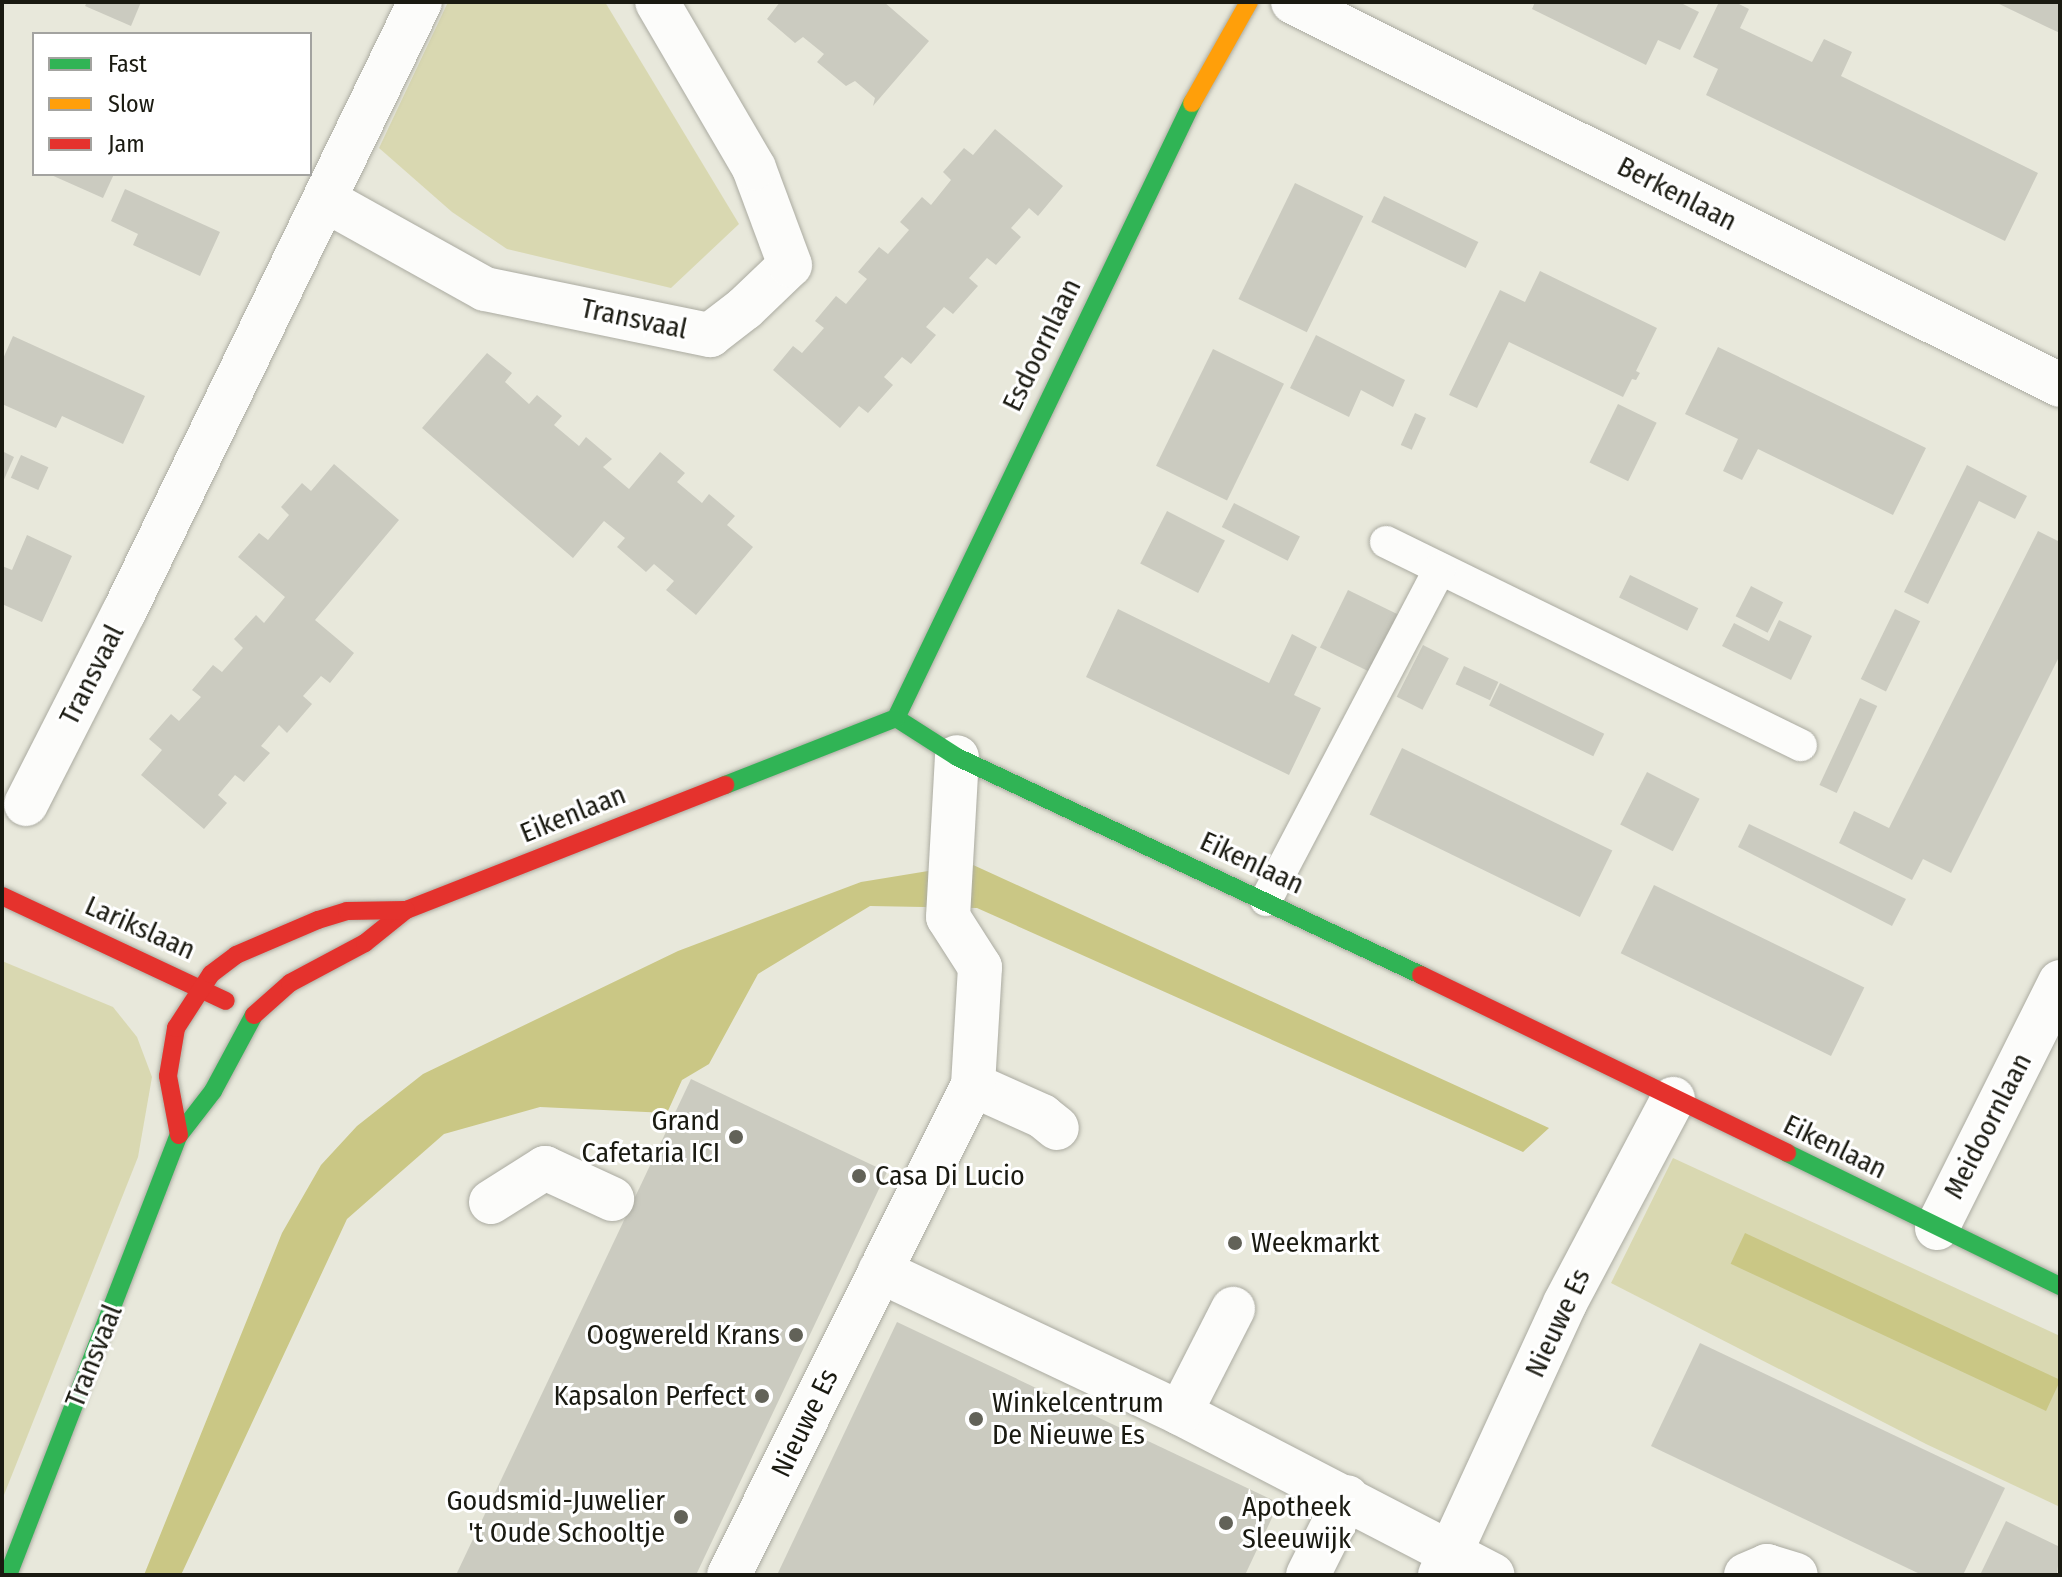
<!DOCTYPE html>
<html>
<head>
<meta charset="utf-8">
<style>
  body { margin:0 }
  #map { position:relative; width:2062px; height:1577px; overflow:hidden; background:#e8e8db; font-family:"Fira Sans Condensed",sans-serif }
  div>[style] { position:absolute }
  .green>* { inset:0; background:#d9d8b1 }
  .water>* { inset:0; background:#cac785; transform-origin:0 0 }
  .building>* { inset:0; background:#cbcbc0; transform-origin:0 0 }
  .roads { filter:drop-shadow(0 0 2px #ababa1) drop-shadow(0 0 2px #ababa1) }
  .lane>* { height:32px; margin:-16px; padding:0 16px; transform-origin:16px; border-radius:16px; background:#fcfcfa }
  .street>* { height:44px; margin:-22px; padding:0 22px; transform-origin:22px; border-radius:22px; background:#fcfcfa }
  .fast>* { height:18px; margin:-9px; padding:0 9px; transform-origin:9px; border-radius:9px; background:#30b455 }
  .slow>* { height:18px; margin:-9px; padding:0 9px; transform-origin:9px; border-radius:9px; background:#ff9f0a }
  .jam>* { height:18px; margin:-9px; padding:0 9px; transform-origin:9px; border-radius:9px; background:#e5322d }
  .dots>* { width:22px; height:22px; translate:-50% -50%; box-sizing:border-box; border:4px solid #fff; border-radius:50% }
  span { translate:-50% -50%; white-space:nowrap; text-align:center; line-height:1.15; -webkit-text-stroke:6px #fff; paint-order:stroke }
  .street-label { font-size:28px; color:#1a1a11 }
  .poi-label { font-size:28px; color:#1a1a11 }
  .right { translate:-100% -50%; text-align:right }
  .left { translate:0 -50%; text-align:left }
  .frame { position:absolute; inset:0; border:4px solid #1a1a11; pointer-events:none }
  .legend { position:absolute; left:32px; top:32px; width:280px; height:144px; box-sizing:border-box; background:#fff; border:2px solid #a3a3a0; margin:0; padding:10px 14px; list-style:none; font-size:24px; color:#1a1a11 }
  .legend li { display:flex; align-items:center; gap:16px; height:40px }
  .legend b { width:40px; border:2px solid #a3a3a0 }
</style>
</head>
<body>
<div id="map">
  <div class="green">
    <div style="clip-path:polygon(448px 2px,605px 2px,739px 224px,671px 288px,507px 249px,452px 212px,379px 148px)"></div>
    <div style="clip-path:polygon(2px 961px,113px 1007px,137px 1037px,152px 1077px,138px 1157px,2px 1500px)"></div>
    <div style="clip-path:polygon(1673px 1158px,2060px 1336px,2060px 1507px,1926px 1444px,1611px 1283px)"></div>
  </div>
  <div class="water">
    <div style="clip-path:polygon(971px 864px,1549px 1128px,1523px 1152px,977px 908px,870px 906px,758px 974px,709px 1064px,682px 1080px,667px 1113px,540px 1107px,444px 1134px,347px 1219px,181px 1575px,144px 1575px,282px 1233px,321px 1165px,357px 1126px,423px 1074px,678px 951px,861px 882px)"></div>
    <div style="left:1745px;top:1233px;width:348px;height:34px;rotate:25deg"></div>
  </div>
  <div class="building">
    <div style="clip-path:polygon(87px 2px,141px 2px,131px 26px,85px 6px)"></div>
    <div style="clip-path:polygon(780px 2px,884px 2px,929px 41px,873px 106px,875px 98px,855px 81px,846px 86px,817px 62px,824px 54px,803px 37px,795px 43px,767px 19px)"></div>
    <div style="clip-path:polygon(1535px 2px,1679px 2px,1699px 12px,1680px 50px,1658px 40px,1646px 65px,1532px 9px)"></div>
    <div style="clip-path:polygon(1719px 2px,1735px 2px,1749px 9px,1740px 28px,1812px 62px,1824px 39px,1852px 52px,1841px 76px,2038px 173px,2005px 241px,1706px 95px,1718px 69px,1693px 57px)"></div>
    <div style="clip-path:polygon(1995px 2px,2060px 2px,2060px 33px,2047px 27px)"></div>
    <div style="clip-path:polygon(995px 129px,1063px 186px,1038px 216px,1029px 208px,1011px 228px,1021px 237px,996px 265px,987px 258px,969px 278px,978px 286px,953px 314px,944px 307px,926px 327px,936px 335px,911px 364px,902px 357px,884px 377px,893px 385px,868px 413px,859px 406px,840px 428px,773px 370px,793px 346px,802px 353px,824px 328px,815px 321px,836px 296px,846px 304px,867px 279px,858px 272px,879px 247px,888px 254px,909px 230px,900px 222px,922px 197px,931px 205px,951px 180px,943px 172px,964px 148px,973px 155px)"></div>
    <div style="clip-path:polygon(49px 174px,114px 174px,103px 198px)"></div>
    <div style="left:1295px;top:183px;width:76px;height:129px;rotate:26deg"></div>
    <div style="clip-path:polygon(125px 189px,220px 232px,200px 276px,133px 245px,138px 234px,111px 221px)"></div>
    <div style="left:1384px;top:196px;width:105px;height:29px;rotate:26deg"></div>
    <div style="clip-path:polygon(1540px 271px,1657px 328px,1636px 371px,1640px 373px,1636px 380px,1632px 379px,1623px 397px,1509px 342px,1477px 408px,1449px 395px,1500px 290px,1525px 302px)"></div>
    <div style="clip-path:polygon(1316px 335px,1405px 380px,1393px 407px,1361px 390px,1349px 417px,1290px 388px)"></div>
    <div style="clip-path:polygon(13px 336px,145px 396px,123px 444px,62px 416px,56px 428px,2px 404px,2px 361px)"></div>
    <div style="clip-path:polygon(1718px 347px,1926px 448px,1893px 515px,1758px 449px,1742px 480px,1723px 471px,1738px 439px,1685px 414px)"></div>
    <div style="left:1213px;top:349px;width:79px;height:130px;rotate:26deg"></div>
    <div style="clip-path:polygon(487px 353px,512px 373px,505px 382px,529px 404px,537px 395px,562px 416px,554px 425px,579px 446px,586px 437px,612px 459px,603px 467px,629px 489px,660px 452px,685px 473px,677px 482px,702px 503px,709px 494px,735px 516px,727px 525px,753px 547px,696px 615px,666px 590px,674px 581px,654px 564px,646px 572px,617px 547px,625px 538px,604px 521px,573px 558px,422px 428px)"></div>
    <div style="left:1618px;top:404px;width:43px;height:65px;rotate:26deg"></div>
    <div style="left:1415px;top:413px;width:12px;height:35px;rotate:24deg"></div>
    <div style="clip-path:polygon(2px 451px,14px 457px,2px 484px)"></div>
    <div style="left:21px;top:455px;width:30px;height:25px;rotate:24deg"></div>
    <div style="clip-path:polygon(334px 464px,399px 520px,315px 620px,354px 653px,330px 683px,321px 676px,303px 696px,312px 704px,287px 733px,279px 725px,261px 746px,270px 753px,244px 782px,235px 775px,218px 795px,227px 803px,204px 829px,141px 775px,162px 750px,149px 739px,171px 714px,179px 721px,201px 697px,192px 690px,213px 665px,222px 672px,243px 648px,234px 639px,256px 615px,264px 623px,285px 597px,238px 557px,259px 533px,268px 540px,289px 515px,281px 507px,302px 483px,311px 491px)"></div>
    <div style="clip-path:polygon(1967px 465px,2027px 496px,2015px 519px,1979px 501px,1928px 604px,1904px 592px)"></div>
    <div style="left:1234px;top:503px;width:74px;height:27px;rotate:27deg"></div>
    <div style="left:1167px;top:511px;width:65px;height:59px;rotate:27deg"></div>
    <div style="clip-path:polygon(2038px 531px,2060px 542px,2060px 655px,1951px 873px,1923px 859px,1912px 880px,1839px 843px,1854px 811px,1889px 828px)"></div>
    <div style="clip-path:polygon(27px 535px,72px 556px,42px 622px,2px 604px,2px 566px,12px 570px)"></div>
    <div style="left:1630px;top:575px;width:76px;height:25px;rotate:26deg"></div>
    <div style="left:1751px;top:586px;width:36px;height:34px;rotate:27deg"></div>
    <div style="left:1348px;top:590px;width:58px;height:64px;rotate:26deg"></div>
    <div style="clip-path:polygon(1118px 609px,1269px 683px,1292px 634px,1317px 647px,1294px 695px,1321px 708px,1289px 775px,1086px 677px)"></div>
    <div style="left:1895px;top:609px;width:28px;height:78px;rotate:26deg"></div>
    <div style="clip-path:polygon(1779px 620px,1812px 636px,1791px 680px,1722px 646px,1734px 623px,1769px 641px)"></div>
    <div style="left:1423px;top:645px;width:29px;height:58px;rotate:27deg"></div>
    <div style="left:1464px;top:666px;width:38px;height:20px;rotate:25deg"></div>
    <div style="left:1500px;top:683px;width:116px;height:25px;rotate:26deg"></div>
    <div style="left:1860px;top:698px;width:19px;height:96px;rotate:25deg"></div>
    <div style="left:1402px;top:748px;width:234px;height:74px;rotate:26deg"></div>
    <div style="left:1647px;top:772px;width:59px;height:59px;rotate:27deg"></div>
    <div style="clip-path:polygon(1749px 824px,1906px 899px,1892px 926px,1738px 847px)"></div>
    <div style="left:1654px;top:885px;width:234px;height:76px;rotate:26deg"></div>
    <div style="clip-path:polygon(691px 1079px,887px 1172px,696px 1575px,456px 1575px)"></div>
    <div style="clip-path:polygon(897px 1322px,1279px 1503px,1245px 1575px,777px 1575px)"></div>
    <div style="clip-path:polygon(1700px 1343px,2005px 1488px,1963px 1575px,1922px 1575px,1651px 1446px)"></div>
    <div style="clip-path:polygon(2006px 1521px,2060px 1547px,2057px 1575px,1980px 1575px)"></div>
  </div>
  <div class="roads">
    <div class="lane">
      <div style="left:1386px;top:542px;width:462px;rotate:26.1deg"></div>
      <div style="left:1266px;top:900px;width:374px;rotate:-62.3deg"></div>
    </div>
    <div class="street">
      <div style="left:1293px;top:2px;width:857px;rotate:26.54deg"></div>
      <div style="left:325px;top:200px;width:183px;rotate:29.1deg"></div>
      <div style="left:485px;top:289px;width:230px;rotate:11.6deg"></div>
      <div style="left:710px;top:335px;width:44px;rotate:-37.6deg"></div>
      <div style="left:745px;top:308px;width:62px;rotate:-43.7deg"></div>
      <div style="left:790px;top:265px;width:103px;rotate:-110.4deg"></div>
      <div style="left:754px;top:168px;width:192px;rotate:-120.3deg"></div>
      <div style="left:26px;top:804px;width:216px;rotate:-63deg"></div>
      <div style="left:124px;top:612px;width:678px;rotate:-64.12deg"></div>
      <div style="left:973px;top:1085px;width:76px;rotate:24.2deg"></div>
      <div style="left:1042px;top:1116px;width:19px;rotate:39deg"></div>
      <div style="left:491px;top:1202px;width:64px;rotate:-32.2deg"></div>
      <div style="left:545px;top:1168px;width:74px;rotate:24.8deg"></div>
      <div style="left:1937px;top:1228px;width:275px;rotate:-63.4deg"></div>
      <div style="left:880px;top:1271px;width:332px;rotate:25.3deg"></div>
      <div style="left:1180px;top:1413px;width:352px;rotate:27.4deg"></div>
      <div style="left:1180px;top:1413px;width:117px;rotate:-63deg"></div>
      <div style="left:729px;top:1575px;width:547px;rotate:-63.53deg"></div>
      <div style="left:973px;top:1085px;width:118px;rotate:-86.6deg"></div>
      <div style="left:980px;top:967px;width:59px;rotate:-122.6deg"></div>
      <div style="left:948px;top:917px;width:160px;rotate:-86.8deg"></div>
      <div style="left:1308px;top:1575px;width:87px;rotate:-63.4deg"></div>
      <div style="left:1440px;top:1575px;width:299px;rotate:-65.3deg"></div>
      <div style="left:1565px;top:1303px;width:231px;rotate:-62.1deg"></div>
      <div style="left:1746px;top:1575px;width:23px;rotate:-23deg"></div>
      <div style="left:1767px;top:1566px;width:30px;rotate:17deg"></div>
    </div>
    <div class="fast">
      <div style="left:896px;top:718px;width:72px;rotate:32.6deg"></div>
      <div style="left:957px;top:757px;width:513px;rotate:25.17deg"></div>
      <div style="left:896px;top:718px;width:683px;rotate:-64.3deg"></div>
      <div style="left:725px;top:785px;width:184px;rotate:-21.4deg"></div>
      <div style="left:1787px;top:1153px;width:304px;rotate:26deg"></div>
      <div style="left:8px;top:1575px;width:472px;rotate:-68.8deg"></div>
      <div style="left:179px;top:1135px;width:56px;rotate:-52.3deg"></div>
      <div style="left:213px;top:1091px;width:86px;rotate:-61.7deg"></div>
    </div>
    <div class="slow">
      <div style="left:1192px;top:103px;width:116px;rotate:-60.6deg"></div>
    </div>
    <div class="jam">
      <div style="left:2px;top:896px;width:247px;rotate:25.1deg"></div>
      <div style="left:1421px;top:975px;width:407px;rotate:25.9deg"></div>
      <div style="left:254px;top:1015px;width:48px;rotate:-41.6deg"></div>
      <div style="left:290px;top:983px;width:85px;rotate:-28.1deg"></div>
      <div style="left:365px;top:943px;width:53px;rotate:-38.8deg"></div>
      <div style="left:406px;top:910px;width:343px;rotate:-21.4deg"></div>
      <div style="left:179px;top:1135px;width:60px;rotate:-100.6deg"></div>
      <div style="left:168px;top:1076px;width:49px;rotate:-80.5deg"></div>
      <div style="left:176px;top:1028px;width:64px;rotate:-57.1deg"></div>
      <div style="left:211px;top:974px;width:31px;rotate:-37deg"></div>
      <div style="left:236px;top:955px;width:89px;rotate:-23.1deg"></div>
      <div style="left:318px;top:920px;width:30px;rotate:-17deg"></div>
      <div style="left:347px;top:911px;width:59px;rotate:-1deg"></div>
    </div>
  </div>
  <div class="dots">
    <div style="left:736px;top:1137px;background:#626258"></div>
    <div style="left:859px;top:1176px;background:#626258"></div>
    <div style="left:1235px;top:1243px;background:#626258"></div>
    <div style="left:796px;top:1335px;background:#626258"></div>
    <div style="left:762px;top:1396px;background:#626258"></div>
    <div style="left:976px;top:1419px;background:#626258"></div>
    <div style="left:681px;top:1517px;background:#626258"></div>
    <div style="left:1226px;top:1523px;background:#626258"></div>
  </div>
  <div class="street-label">
    <span style="left:1677px;top:194px;rotate:27deg">Berkenlaan</span>
    <span style="left:634px;top:319px;rotate:12deg">Transvaal</span>
    <span style="left:1042px;top:345px;rotate:-64deg">Esdoornlaan</span>
    <span style="left:92px;top:675px;rotate:-63deg">Transvaal</span>
    <span style="left:573px;top:814px;rotate:-22deg">Eikenlaan</span>
    <span style="left:1252px;top:863px;rotate:25deg">Eikenlaan</span>
    <span style="left:140px;top:928px;rotate:24deg">Larikslaan</span>
    <span style="left:1988px;top:1126px;rotate:-63deg">Meidoornlaan</span>
    <span style="left:1835px;top:1147px;rotate:26deg">Eikenlaan</span>
    <span style="left:1558px;top:1323px;rotate:-65deg">Nieuwe Es</span>
    <span style="left:94px;top:1356px;rotate:-68deg">Transvaal</span>
    <span style="left:805px;top:1423px;rotate:-64deg">Nieuwe Es</span>
  </div>
  <div class="poi-label">
    <span class="right" style="left:720px;top:1137px">Grand<br>Cafetaria ICI</span>
    <span class="left" style="left:875px;top:1176px">Casa Di Lucio</span>
    <span class="left" style="left:1251px;top:1243px">Weekmarkt</span>
    <span class="right" style="left:780px;top:1335px">Oogwereld Krans</span>
    <span class="right" style="left:746px;top:1396px">Kapsalon Perfect</span>
    <span class="left" style="left:992px;top:1419px">Winkelcentrum<br>De Nieuwe Es</span>
    <span class="right" style="left:665px;top:1517px">Goudsmid-Juwelier<br>'t Oude Schooltje</span>
    <span class="left" style="left:1242px;top:1523px">Apotheek<br>Sleeuwijk</span>
  </div>
  <div class="frame"></div>
  <ul class="legend">
  <li><b style="height:10px;background:#30b455"></b>Fast</li>
  <li><b style="height:10px;background:#ff9f0a"></b>Slow</li>
  <li><b style="height:10px;background:#e5322d"></b>Jam</li>
  </ul>
</div>
</body>
</html>
